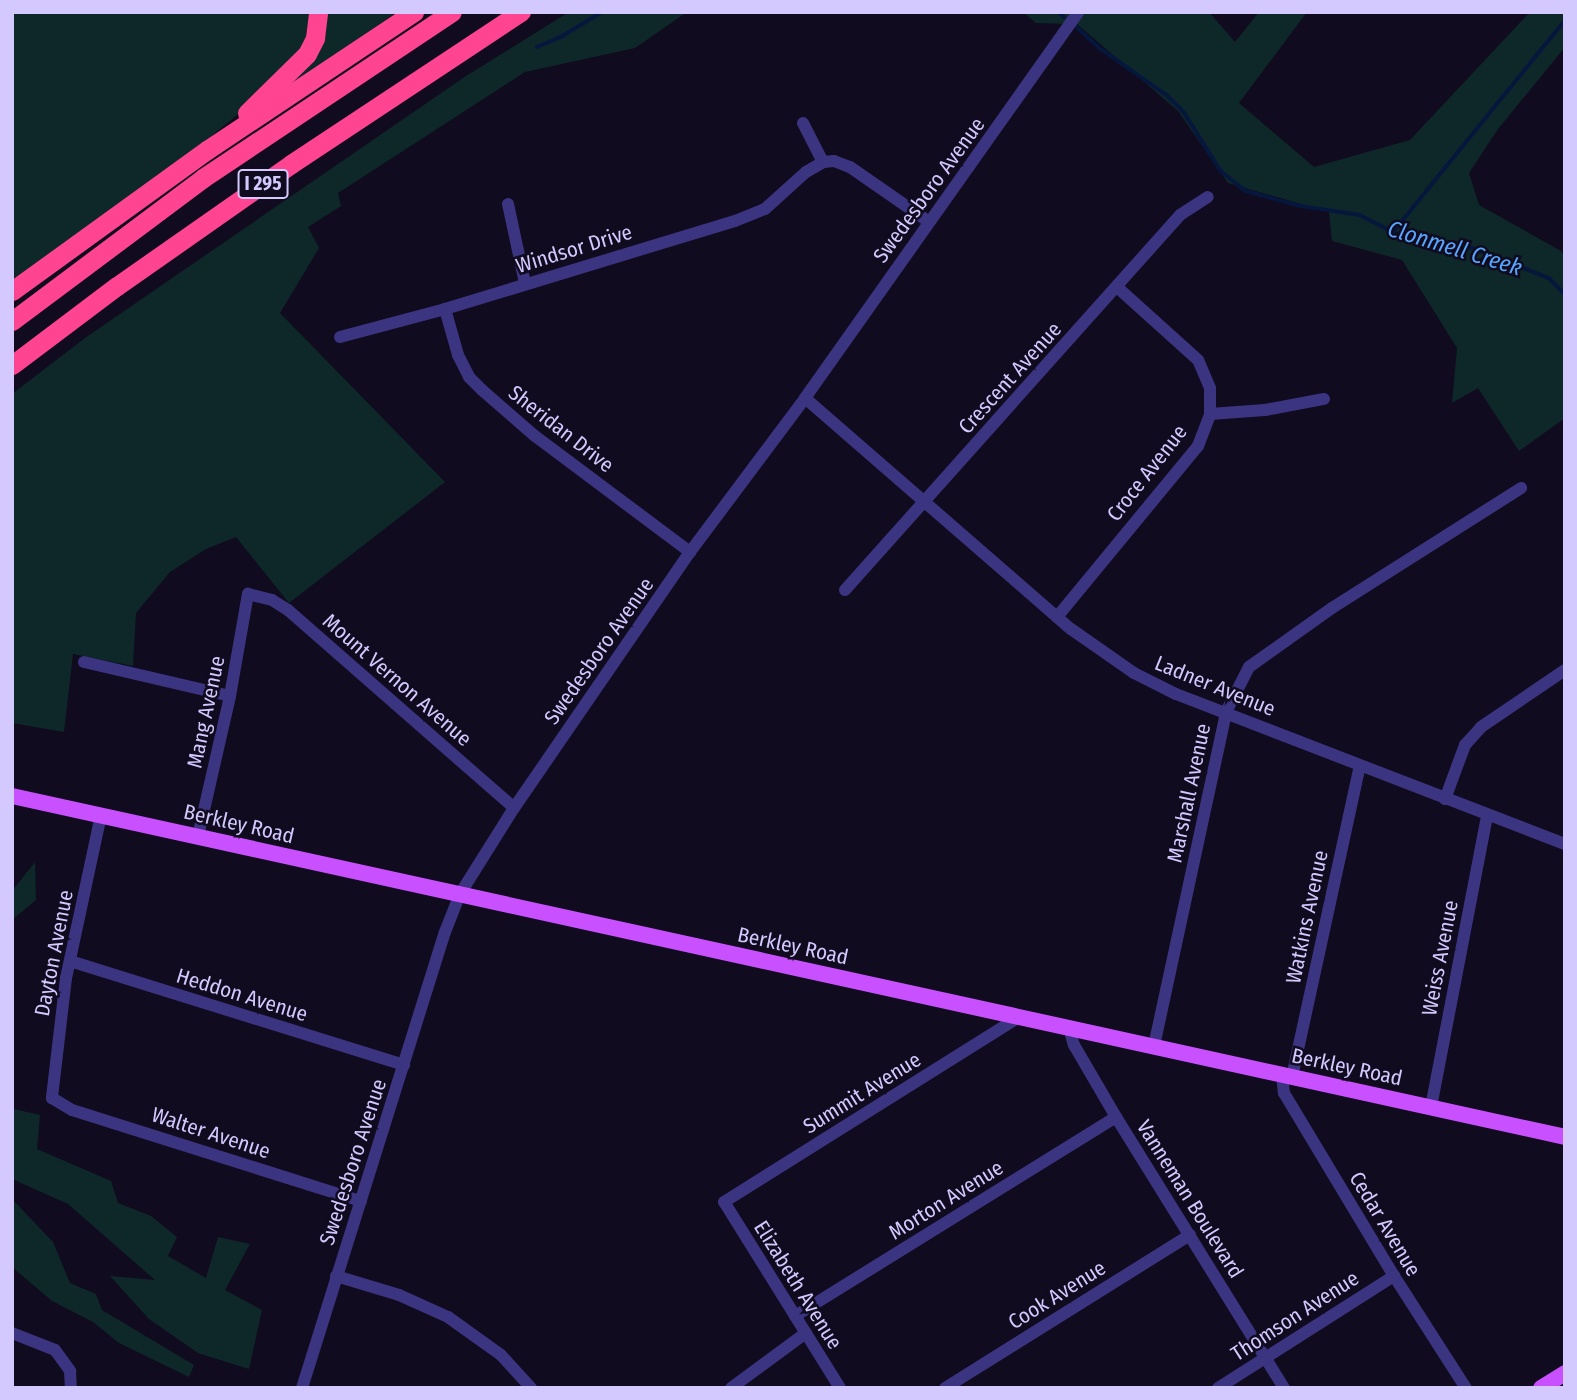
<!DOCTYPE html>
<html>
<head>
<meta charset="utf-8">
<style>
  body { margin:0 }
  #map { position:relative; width:1577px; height:1400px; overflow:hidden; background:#100b1f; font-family:"Fira Sans Condensed",sans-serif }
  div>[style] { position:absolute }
  .green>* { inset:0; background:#0e2829 }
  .stream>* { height:3.5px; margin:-1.75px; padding:0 1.75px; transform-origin:1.75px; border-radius:1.75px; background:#06173d }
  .minor>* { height:12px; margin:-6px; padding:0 6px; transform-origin:6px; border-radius:6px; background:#3b3481 }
  .major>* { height:16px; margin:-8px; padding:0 8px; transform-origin:8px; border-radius:8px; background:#c950ff }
  .highway>* { height:19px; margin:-9.5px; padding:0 9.5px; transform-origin:9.5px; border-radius:9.5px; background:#ff4492 }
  span { translate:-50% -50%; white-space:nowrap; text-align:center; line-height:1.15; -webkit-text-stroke:5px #100b1f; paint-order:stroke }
  .shield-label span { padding:2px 5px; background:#100b1f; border:2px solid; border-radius:5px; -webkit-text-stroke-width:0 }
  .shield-label { font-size:19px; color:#d3c9ff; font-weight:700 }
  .street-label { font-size:21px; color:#d3c9ff }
  .water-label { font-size:23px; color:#57a6ff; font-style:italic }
  .frame { position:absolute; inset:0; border:14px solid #d3c9ff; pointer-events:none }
</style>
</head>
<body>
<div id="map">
  <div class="green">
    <div style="clip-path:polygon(12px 12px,310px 12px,310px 32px,301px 53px,255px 100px,184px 159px,12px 287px)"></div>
    <div style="clip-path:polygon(325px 12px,397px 12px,286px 89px,327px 23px)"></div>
    <div style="clip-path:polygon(569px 12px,687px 12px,635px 48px,525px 72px,338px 193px,341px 206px,308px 227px,319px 248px,280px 313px,445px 482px,289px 603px,236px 537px,206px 549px,170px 572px,136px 613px,133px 666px,73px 654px,64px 732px,12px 723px,12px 394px,85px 338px,466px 76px)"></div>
    <div style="clip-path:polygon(1023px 12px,1209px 12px,1235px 42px,1259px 12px,1307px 12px,1239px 103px,1314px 167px,1410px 140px,1530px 12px,1565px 12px,1565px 47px,1498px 129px,1469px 173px,1479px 205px,1561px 251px,1565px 257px,1565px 418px,1519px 451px,1478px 388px,1452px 403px,1457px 348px,1402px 260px,1332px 241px,1329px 212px,1228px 183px,1178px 111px,1077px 24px,1036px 23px)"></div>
    <div style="clip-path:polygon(35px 862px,36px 900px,12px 920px,12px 891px)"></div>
    <div style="clip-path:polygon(14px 1109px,40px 1115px,37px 1149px,111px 1181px,118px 1203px,151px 1216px,177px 1237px,168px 1256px,206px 1278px,218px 1237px,250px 1244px,225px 1290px,262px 1310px,249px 1369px,198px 1353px,149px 1319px,110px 1276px,155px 1280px,68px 1204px,12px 1179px)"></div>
    <div style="clip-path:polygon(12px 1199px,53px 1242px,70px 1283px,96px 1294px,102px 1310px,194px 1365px,189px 1377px,119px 1343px,93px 1322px,52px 1301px,12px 1267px)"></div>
  </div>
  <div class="stream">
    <div style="left:1059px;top:12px;width:7px;rotate:45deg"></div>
    <div style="left:1077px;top:27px;width:33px;rotate:43deg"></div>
    <div style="left:1101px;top:49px;width:82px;rotate:35deg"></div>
    <div style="left:1168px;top:96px;width:23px;rotate:45deg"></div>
    <div style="left:1184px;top:112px;width:70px;rotate:57.9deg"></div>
    <div style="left:1221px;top:171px;width:32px;rotate:39deg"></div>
    <div style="left:1246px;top:191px;width:56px;rotate:15.5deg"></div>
    <div style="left:1300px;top:206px;width:61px;rotate:8.5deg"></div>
    <div style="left:1360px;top:215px;width:46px;rotate:27.1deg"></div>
    <div style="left:1401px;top:236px;width:72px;rotate:9.6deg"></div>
    <div style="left:1472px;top:248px;width:83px;rotate:21.3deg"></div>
    <div style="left:1549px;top:278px;width:23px;rotate:45deg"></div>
    <div style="left:537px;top:47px;width:26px;rotate:-23deg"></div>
    <div style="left:561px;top:37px;width:48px;rotate:-31.4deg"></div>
    <div style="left:1393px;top:232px;width:273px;rotate:-50.9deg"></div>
  </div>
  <div class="minor">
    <div style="left:803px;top:123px;width:44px;rotate:62.9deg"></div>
    <div style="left:508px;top:204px;width:81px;rotate:77.9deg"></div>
    <div style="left:445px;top:309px;width:48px;rotate:74.2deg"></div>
    <div style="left:458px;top:355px;width:25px;rotate:63deg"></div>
    <div style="left:469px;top:377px;width:18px;rotate:45deg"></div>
    <div style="left:482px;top:390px;width:70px;rotate:41deg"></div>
    <div style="left:535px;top:436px;width:194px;rotate:36.8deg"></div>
    <div style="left:340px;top:337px;width:109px;rotate:-14.9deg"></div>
    <div style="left:445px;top:309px;width:303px;rotate:-16.9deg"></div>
    <div style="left:735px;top:221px;width:32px;rotate:-22deg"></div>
    <div style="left:765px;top:209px;width:55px;rotate:-42.1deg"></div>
    <div style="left:806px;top:172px;width:20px;rotate:-30deg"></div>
    <div style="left:823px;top:162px;width:11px;rotate:-5deg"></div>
    <div style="left:834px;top:161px;width:17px;rotate:21deg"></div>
    <div style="left:850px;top:167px;width:96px;rotate:34.8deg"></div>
    <div style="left:805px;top:398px;width:352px;rotate:41deg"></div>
    <div style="left:1071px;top:629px;width:77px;rotate:34.9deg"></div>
    <div style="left:1134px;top:673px;width:47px;rotate:26.6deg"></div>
    <div style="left:1176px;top:694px;width:417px;rotate:21.1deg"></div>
    <div style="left:1210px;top:414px;width:55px;rotate:-4.2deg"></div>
    <div style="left:1265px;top:410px;width:60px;rotate:-10.6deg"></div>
    <div style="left:845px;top:590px;width:503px;rotate:-48.22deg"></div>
    <div style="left:1180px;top:215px;width:33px;rotate:-33deg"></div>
    <div style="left:1057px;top:617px;width:222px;rotate:-50.5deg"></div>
    <div style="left:1198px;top:446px;width:34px;rotate:-69deg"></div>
    <div style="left:1210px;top:414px;width:26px;rotate:-90deg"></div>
    <div style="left:1210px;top:388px;width:30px;rotate:-113deg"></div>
    <div style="left:1198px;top:360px;width:109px;rotate:-138deg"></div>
    <div style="left:84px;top:662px;width:150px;rotate:13.1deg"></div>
    <div style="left:1445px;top:799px;width:58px;rotate:-69.7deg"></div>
    <div style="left:1465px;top:745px;width:24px;rotate:-48deg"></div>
    <div style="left:1481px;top:727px;width:102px;rotate:-34.2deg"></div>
    <div style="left:101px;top:815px;width:167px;rotate:102.1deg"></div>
    <div style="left:66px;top:978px;width:121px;rotate:96.7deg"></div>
    <div style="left:52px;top:1098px;width:23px;rotate:31deg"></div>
    <div style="left:72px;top:1110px;width:303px;rotate:17.5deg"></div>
    <div style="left:198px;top:836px;width:144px;rotate:-77.1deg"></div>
    <div style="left:230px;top:696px;width:104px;rotate:-80deg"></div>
    <div style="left:248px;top:594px;width:25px;rotate:14deg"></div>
    <div style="left:272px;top:600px;width:19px;rotate:32deg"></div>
    <div style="left:288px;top:610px;width:300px;rotate:41.2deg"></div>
    <div style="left:70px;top:961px;width:350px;rotate:17.3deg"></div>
    <div style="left:1069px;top:1028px;width:18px;rotate:74deg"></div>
    <div style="left:1074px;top:1045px;width:83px;rotate:59.7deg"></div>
    <div style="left:1116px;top:1117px;width:319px;rotate:58.2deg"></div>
    <div style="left:1154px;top:1046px;width:342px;rotate:-77.8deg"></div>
    <div style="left:1226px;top:712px;width:51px;rotate:-62.9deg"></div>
    <div style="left:1249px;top:667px;width:102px;rotate:-35.4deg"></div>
    <div style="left:1332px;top:608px;width:224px;rotate:-32.4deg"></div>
    <div style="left:1282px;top:1075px;width:18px;rotate:84deg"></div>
    <div style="left:1284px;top:1093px;width:214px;rotate:59deg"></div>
    <div style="left:1394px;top:1276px;width:133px;rotate:57.3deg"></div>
    <div style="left:1292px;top:1077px;width:319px;rotate:-77.7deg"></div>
    <div style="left:1431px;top:1107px;width:296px;rotate:-79.1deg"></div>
    <div style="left:336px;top:1276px;width:66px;rotate:16.8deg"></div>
    <div style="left:399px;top:1295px;width:54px;rotate:24.2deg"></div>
    <div style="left:448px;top:1317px;width:65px;rotate:35.6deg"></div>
    <div style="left:501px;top:1355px;width:45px;rotate:47.7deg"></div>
    <div style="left:795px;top:1316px;width:378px;rotate:-31.8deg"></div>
    <div style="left:12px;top:1333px;width:46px;rotate:21.6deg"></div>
    <div style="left:55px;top:1350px;width:26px;rotate:54deg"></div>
    <div style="left:70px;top:1371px;width:17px;rotate:87deg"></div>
    <div style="left:302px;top:1388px;width:478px;rotate:-72.6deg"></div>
    <div style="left:445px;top:932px;width:41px;rotate:-68.5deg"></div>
    <div style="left:460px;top:894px;width:102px;rotate:-57.9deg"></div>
    <div style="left:514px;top:808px;width:311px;rotate:-55.5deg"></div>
    <div style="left:690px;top:552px;width:192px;rotate:-53.2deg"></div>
    <div style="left:805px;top:398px;width:473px;rotate:-54.7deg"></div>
    <div style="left:731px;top:1388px;width:93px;rotate:-36.3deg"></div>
    <div style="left:840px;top:1388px;width:219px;rotate:-121.9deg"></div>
    <div style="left:724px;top:1202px;width:350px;rotate:-32.1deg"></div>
    <div style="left:945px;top:1388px;width:289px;rotate:-32deg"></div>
    <div style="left:1218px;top:1388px;width:209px;rotate:-32.5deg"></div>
  </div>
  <div class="major">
    <div style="left:12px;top:796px;width:1590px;rotate:12.38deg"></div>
    <div style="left:1541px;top:1388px;width:28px;rotate:-32deg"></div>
  </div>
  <div class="highway">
    <div style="left:247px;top:113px;width:84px;rotate:-44.5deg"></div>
    <div style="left:307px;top:54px;width:18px;rotate:-63deg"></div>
    <div style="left:315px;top:38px;width:26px;rotate:-83deg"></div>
    <div style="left:12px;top:291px;width:241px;rotate:-35.9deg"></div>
    <div style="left:207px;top:150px;width:249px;rotate:-33.7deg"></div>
    <div style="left:12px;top:321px;width:239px;rotate:-36.8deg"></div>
    <div style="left:203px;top:178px;width:299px;rotate:-33.7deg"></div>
    <div style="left:12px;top:365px;width:131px;rotate:-37deg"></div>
    <div style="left:117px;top:286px;width:213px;rotate:-35deg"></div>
    <div style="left:291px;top:164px;width:276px;rotate:-33.5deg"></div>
  </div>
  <div class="shield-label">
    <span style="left:263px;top:184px">I 295</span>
  </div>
  <div class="street-label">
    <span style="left:929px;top:190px;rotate:-54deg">Swedesboro Avenue</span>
    <span style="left:574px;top:249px;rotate:-17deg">Windsor Drive</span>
    <span style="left:1010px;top:378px;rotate:-48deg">Crescent Avenue</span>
    <span style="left:561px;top:429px;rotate:38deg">Sheridan Drive</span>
    <span style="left:1147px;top:473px;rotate:-52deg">Croce Avenue</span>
    <span style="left:599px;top:651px;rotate:-55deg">Swedesboro Avenue</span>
    <span style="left:397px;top:680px;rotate:41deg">Mount Vernon Avenue</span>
    <span style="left:1215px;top:686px;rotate:22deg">Ladner Avenue</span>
    <span style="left:206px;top:712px;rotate:-78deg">Mang Avenue</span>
    <span style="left:1189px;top:793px;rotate:-78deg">Marshall Avenue</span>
    <span style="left:239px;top:824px;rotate:13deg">Berkley Road</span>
    <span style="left:1307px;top:917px;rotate:-78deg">Watkins Avenue</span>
    <span style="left:793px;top:946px;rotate:12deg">Berkley Road</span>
    <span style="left:54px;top:953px;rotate:-79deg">Dayton Avenue</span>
    <span style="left:1440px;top:958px;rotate:-79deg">Weiss Avenue</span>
    <span style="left:242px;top:995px;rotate:17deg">Heddon Avenue</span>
    <span style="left:1347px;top:1067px;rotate:12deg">Berkley Road</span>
    <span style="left:862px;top:1093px;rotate:-32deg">Summit Avenue</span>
    <span style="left:211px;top:1133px;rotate:18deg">Walter Avenue</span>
    <span style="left:353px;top:1162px;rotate:-72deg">Swedesboro Avenue</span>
    <span style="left:1190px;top:1199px;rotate:58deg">Vanneman Boulevard</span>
    <span style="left:946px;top:1200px;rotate:-32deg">Morton Avenue</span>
    <span style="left:1385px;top:1224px;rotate:59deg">Cedar Avenue</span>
    <span style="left:798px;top:1285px;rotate:58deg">Elizabeth Avenue</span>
    <span style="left:1057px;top:1295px;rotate:-32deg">Cook Avenue</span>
    <span style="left:1295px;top:1316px;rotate:-33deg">Thomson Avenue</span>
  </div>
  <div class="water-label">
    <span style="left:1455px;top:248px;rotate:17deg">Clonmell Creek</span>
  </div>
  <div class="frame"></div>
</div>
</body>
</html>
